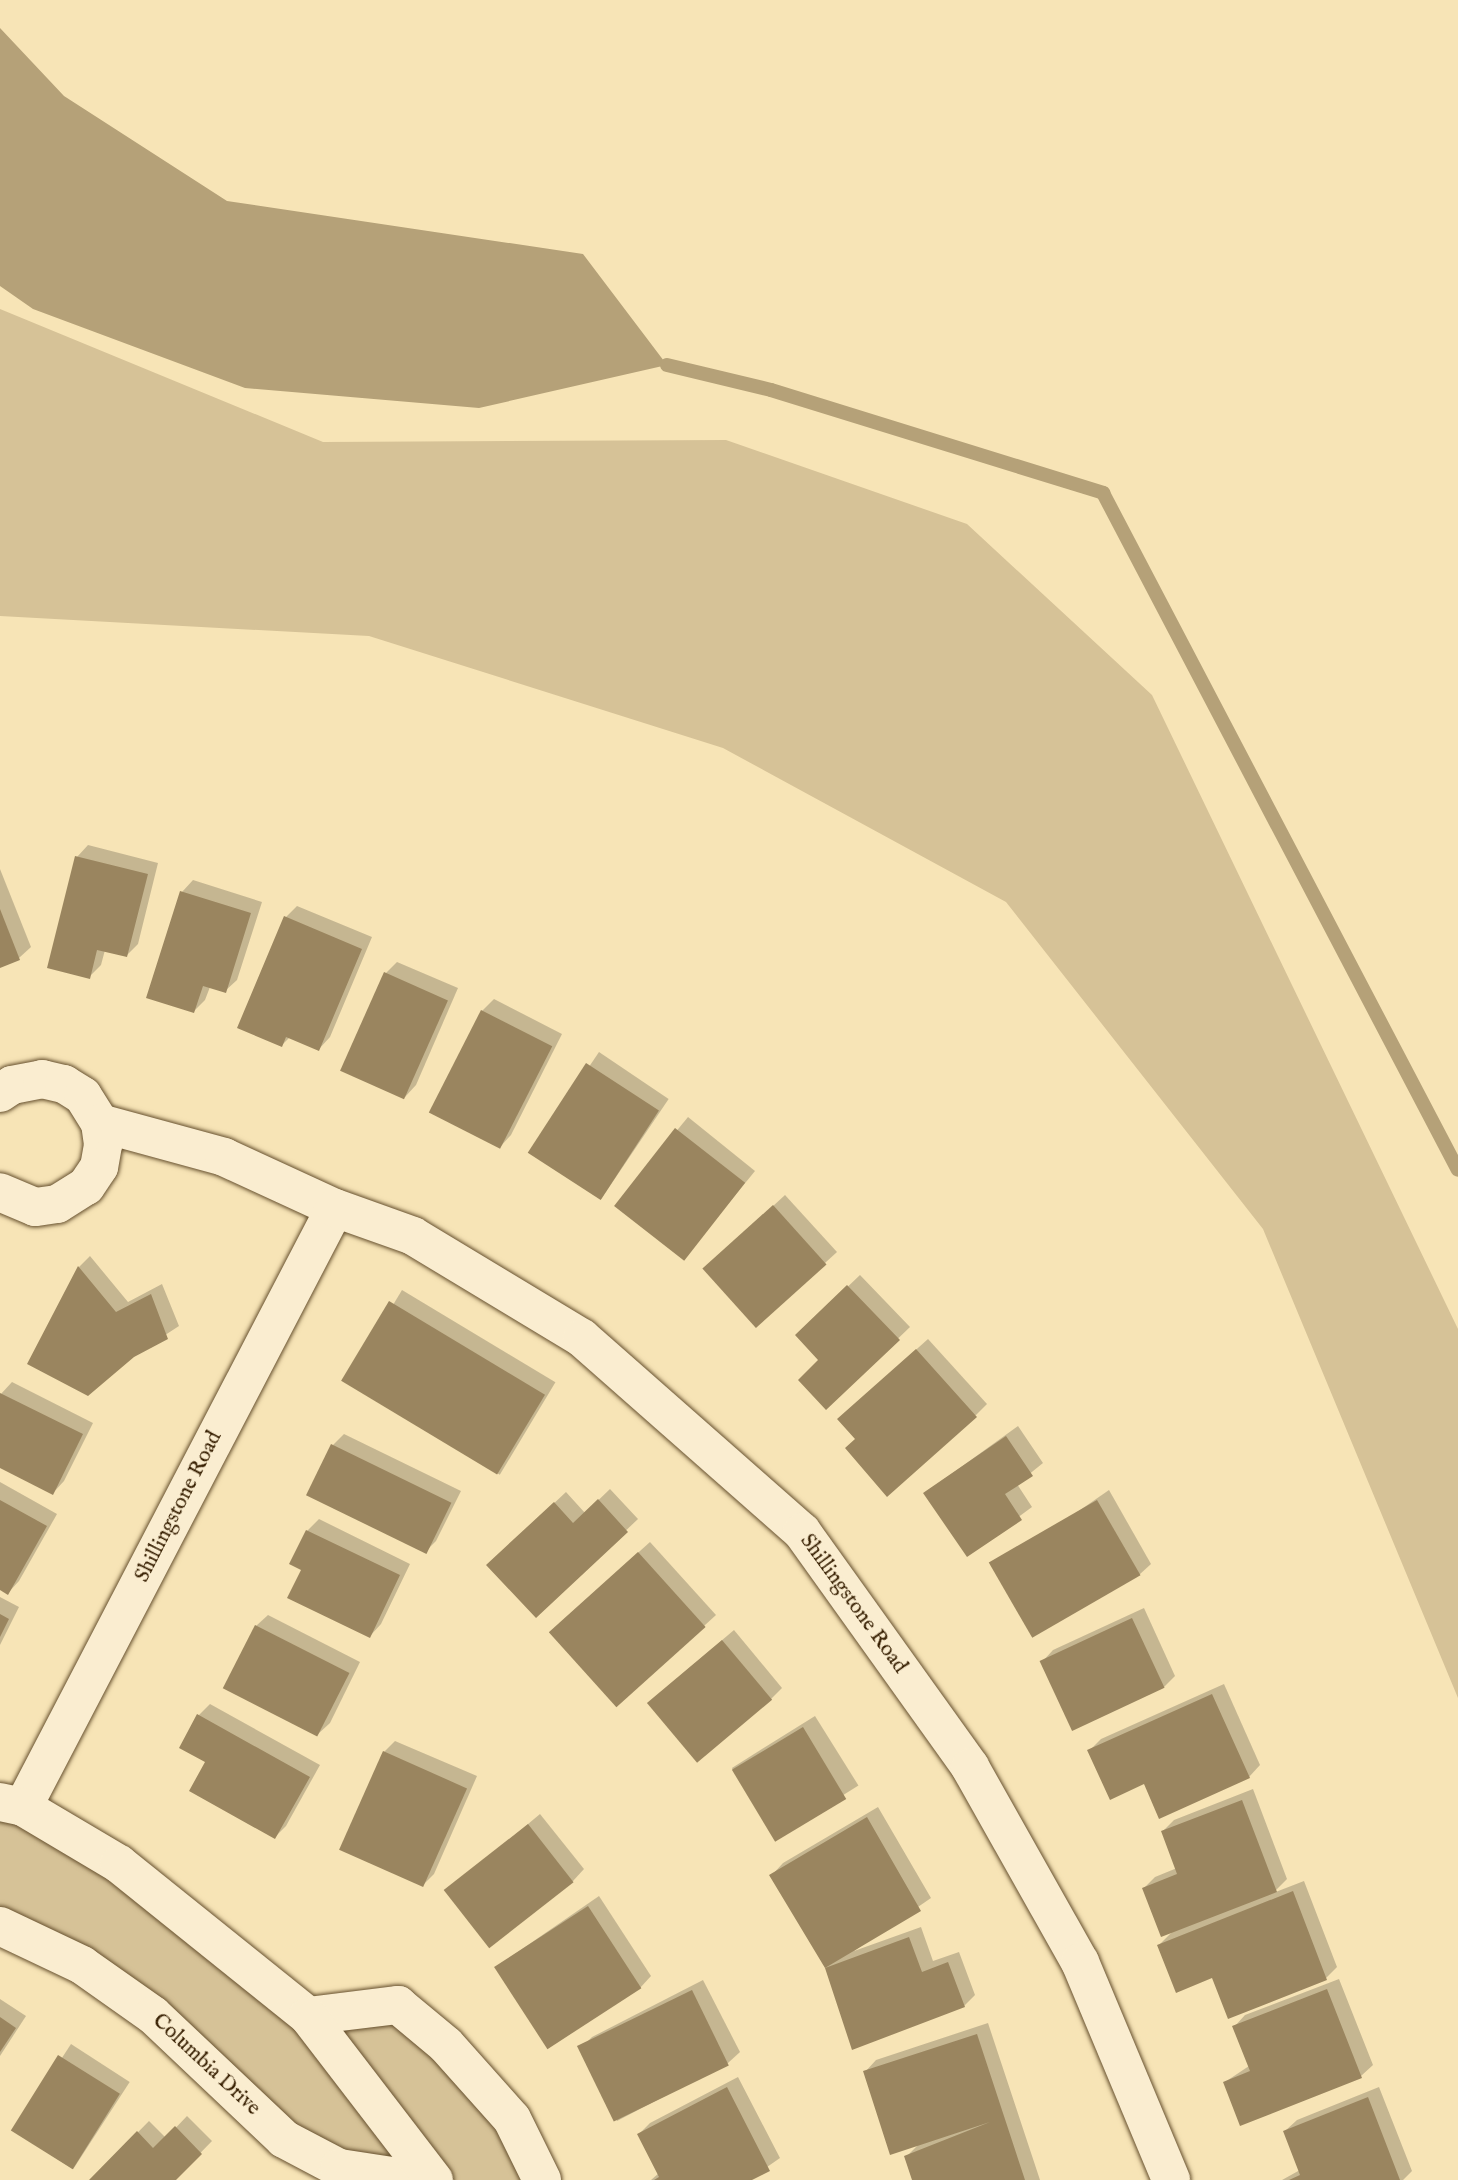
<!DOCTYPE html>
<html>
<head>
<meta charset="utf-8">
<style>
  body { margin:0 }
  #map { position:relative; width:1458px; height:2180px; overflow:hidden; background:#f7e4b6; font-family:"IM FELL English",serif }
  div>[style] { position:absolute }
  .green>* { inset:0; background:#d6c297 }
  .water>* { inset:0; background:#b5a178 }
  .shadow>* { inset:0; background:#0003; transform-origin:0 0 }
  .stream>* { height:14px; margin:-7px; padding:0 7px; transform-origin:7px; border-radius:7px; background:#b5a178 }
  .building>* { inset:0; background:#9a855f; transform-origin:0 0 }
  .roads { filter:drop-shadow(0 0 2px #66502e) drop-shadow(0 0 2px #66502e) }
  .minor>* { height:38px; margin:-19px; padding:0 19px; transform-origin:19px; border-radius:19px; background:#faedd0 }
  .tertiary>* { height:38px; margin:-19px; padding:0 19px; transform-origin:19px; border-radius:19px; background:#faedd0 }
  span { translate:-50% -50%; white-space:nowrap; text-align:center; line-height:1.15; -webkit-text-stroke:5px #faedd0; paint-order:stroke }
  .street-label { font-size:21px; color:#361e00 }
</style>
</head>
<body>
<div id="map">
  <div class="green">
    <div style="clip-path:polygon(0 309px,323px 442px,726px 440px,967px 524px,1152px 695px,1458px 1329px,1458px 1698px,1263px 1229px,1006px 902px,723px 748px,369px 636px,0 616px)"></div>
    <div style="clip-path:polygon(0 1802px,308px 2016px,397px 1996px,543px 2180px,445px 2180px,339px 2168px,0 1926px)"></div>
  </div>
  <div class="water">
    <div style="clip-path:polygon(0 28px,64px 96px,227px 201px,583px 254px,667px 365px,479px 408px,245px 388px,33px 309px,0 286px)"></div>
  </div>
  <div class="shadow">
    <div style="clip-path:polygon(88px 845px,158px 863px,138px 944px,127px 955px,105px 950px,101px 965px,89px 977px,77px 857px)"></div>
    <div style="clip-path:polygon(0 869px,31px 947px,19px 958px,0 966px)"></div>
    <div style="clip-path:polygon(193px 880px,262px 902px,237px 980px,225px 991px,210px 987px,205px 1000px,194px 1011px,182px 892px)"></div>
    <div style="clip-path:polygon(297px 906px,372px 937px,330px 1037px,319px 1049px,290px 1037px,282px 1045px,286px 917px)"></div>
    <div style="clip-path:polygon(397px 962px,458px 988px,416px 1085px,405px 1097px,386px 973px)"></div>
    <div style="clip-path:polygon(494px 999px,562px 1034px,511px 1135px,500px 1147px,482px 1011px)"></div>
    <div style="left:599px;top:1052px;width:84px;height:121px;rotate:34deg"></div>
    <div style="clip-path:polygon(688px 1117px,755px 1171px,693px 1247px,616px 1205px)"></div>
    <div style="clip-path:polygon(785px 1195px,837px 1252px,825px 1263px,717px 1258px)"></div>
    <div style="clip-path:polygon(90px 1256px,128px 1302px,162px 1284px,179px 1326px,133px 1356px,29px 1363px,79px 1267px)"></div>
    <div style="clip-path:polygon(860px 1275px,910px 1327px,826px 1408px,821px 1360px,797px 1335px)"></div>
    <div style="left:402px;top:1290px;width:179px;height:108px;rotate:31deg"></div>
    <div style="clip-path:polygon(928px 1339px,987px 1404px,976px 1415px,857px 1439px,851px 1408px)"></div>
    <div style="clip-path:polygon(12px 1382px,93px 1423px,64px 1481px,53px 1493px,0 1466px,0 1395px)"></div>
    <div style="clip-path:polygon(1018px 1426px,1043px 1463px,1017px 1484px,1032px 1507px,967px 1555px,925px 1493px)"></div>
    <div style="clip-path:polygon(344px 1434px,461px 1491px,436px 1541px,425px 1552px,333px 1445px)"></div>
    <div style="clip-path:polygon(0 1482px,57px 1514px,19px 1581px,8px 1593px,0 1588px)"></div>
    <div style="clip-path:polygon(610px 1489px,638px 1519px,536px 1616px,500px 1554px,566px 1492px,585px 1513px)"></div>
    <div style="clip-path:polygon(1109px 1490px,1151px 1564px,1139px 1575px,995px 1569px)"></div>
    <div style="clip-path:polygon(319px 1519px,410px 1564px,381px 1624px,370px 1636px,303px 1569px,291px 1563px,307px 1531px)"></div>
    <div style="clip-path:polygon(650px 1542px,716px 1615px,704px 1626px,562px 1621px)"></div>
    <div style="clip-path:polygon(0 1597px,19px 1607px,0 1645px)"></div>
    <div style="clip-path:polygon(1144px 1608px,1175px 1676px,1164px 1687px,1042px 1662px,1053px 1650px)"></div>
    <div style="clip-path:polygon(268px 1615px,360px 1662px,330px 1723px,318px 1734px,256px 1626px)"></div>
    <div style="clip-path:polygon(734px 1630px,782px 1688px,771px 1699px,661px 1692px)"></div>
    <div style="clip-path:polygon(1224px 1684px,1260px 1765px,1249px 1777px,1145px 1782px,1089px 1751px,1101px 1739px)"></div>
    <div style="clip-path:polygon(210px 1704px,320px 1765px,286px 1826px,275px 1837px,207px 1762px,199px 1715px)"></div>
    <div style="left:815px;top:1716px;width:82px;height:98px;rotate:58deg"></div>
    <div style="clip-path:polygon(395px 1741px,477px 1776px,434px 1874px,423px 1885px,384px 1752px)"></div>
    <div style="clip-path:polygon(1253px 1789px,1287px 1879px,1273px 1893px,1304px 1881px,1337px 1967px,1326px 1978px,1213px 1976px,1159px 1945px,1174px 1930px,1144px 1888px,1155px 1877px,1177px 1868px,1163px 1831px,1174px 1820px)"></div>
    <div style="clip-path:polygon(878px 1807px,931px 1898px,854px 1951px,921px 1927px,933px 1961px,959px 1952px,975px 1995px,964px 2006px,853px 2048px,826px 1967px,772px 1875px,783px 1863px)"></div>
    <div style="clip-path:polygon(540px 1814px,584px 1869px,573px 1881px,447px 1892px)"></div>
    <div style="clip-path:polygon(599px 1896px,651px 1976px,640px 1988px,496px 1967px)"></div>
    <div style="clip-path:polygon(1339px 1979px,1373px 2065px,1361px 2076px,1225px 2082px,1249px 2066px,1234px 2027px,1245px 2015px)"></div>
    <div style="clip-path:polygon(703px 1980px,740px 2052px,728px 2063px,617px 2121px,580px 2049px,592px 2037px)"></div>
    <div style="clip-path:polygon(0 1999px,26px 2016px,0 2056px)"></div>
    <div style="clip-path:polygon(988px 2023px,1040px 2180px,914px 2180px,906px 2157px,919px 2144px,865px 2072px,876px 2060px)"></div>
    <div style="left:71px;top:2044px;width:70px;height:104px;rotate:33deg"></div>
    <div style="clip-path:polygon(738px 2077px,780px 2158px,748px 2180px,651px 2180px,659px 2173px,639px 2134px,650px 2123px)"></div>
    <div style="clip-path:polygon(1379px 2087px,1412px 2171px,1403px 2180px,1282px 2180px,1300px 2170px,1285px 2131px,1297px 2120px)"></div>
    <div style="clip-path:polygon(187px 2116px,212px 2141px,174px 2180px,91px 2180px,149px 2121px,166px 2138px)"></div>
  </div>
  <div class="stream">
    <div style="left:667px;top:365px;width:107px;rotate:13.5deg"></div>
    <div style="left:771px;top:390px;width:348px;rotate:17.2deg"></div>
    <div style="left:1103px;top:493px;width:764px;rotate:62.33deg"></div>
  </div>
  <div class="building">
    <div style="clip-path:polygon(75px 856px,148px 874px,127px 957px,97px 950px,90px 979px,47px 968px)"></div>
    <div style="clip-path:polygon(180px 891px,251px 913px,226px 993px,203px 986px,194px 1013px,146px 998px)"></div>
    <div style="clip-path:polygon(0 909px,20px 960px,0 968px)"></div>
    <div style="clip-path:polygon(284px 916px,362px 949px,319px 1051px,286px 1037px,282px 1047px,237px 1028px)"></div>
    <div style="left:384px;top:972px;width:70px;height:108px;rotate:24deg"></div>
    <div style="left:481px;top:1010px;width:80px;height:115px;rotate:27deg"></div>
    <div style="left:586px;top:1063px;width:87px;height:107px;rotate:33deg"></div>
    <div style="left:675px;top:1128px;width:89px;height:99px;rotate:38deg"></div>
    <div style="left:773px;top:1205px;width:80px;height:95px;rotate:48deg"></div>
    <div style="clip-path:polygon(78px 1266px,116px 1312px,151px 1294px,168px 1339px,134px 1357px,88px 1396px,27px 1364px)"></div>
    <div style="clip-path:polygon(847px 1285px,900px 1340px,826px 1410px,798px 1380px,818px 1360px,795px 1335px)"></div>
    <div style="left:389px;top:1301px;width:182px;height:93px;rotate:31deg"></div>
    <div style="clip-path:polygon(916px 1349px,977px 1417px,887px 1497px,845px 1448px,855px 1439px,837px 1419px)"></div>
    <div style="clip-path:polygon(0 1393px,83px 1434px,53px 1495px,0 1468px)"></div>
    <div style="clip-path:polygon(1006px 1436px,1033px 1476px,1005px 1494px,1022px 1520px,967px 1557px,923px 1493px)"></div>
    <div style="left:331px;top:1444px;width:134px;height:57px;rotate:26deg"></div>
    <div style="clip-path:polygon(598px 1499px,628px 1532px,536px 1618px,486px 1565px,554px 1502px,573px 1523px)"></div>
    <div style="clip-path:polygon(0 1500px,47px 1526px,8px 1595px,0 1590px)"></div>
    <div style="left:1097px;top:1500px;width:87px;height:125px;rotate:60deg"></div>
    <div style="clip-path:polygon(306px 1530px,400px 1575px,370px 1638px,287px 1598px,301px 1570px,289px 1564px)"></div>
    <div style="left:638px;top:1552px;width:101px;height:120px;rotate:48deg"></div>
    <div style="clip-path:polygon(0 1614px,9px 1619px,0 1637px)"></div>
    <div style="left:1132px;top:1618px;width:77px;height:102px;rotate:65deg"></div>
    <div style="left:255px;top:1625px;width:106px;height:71px;rotate:27deg"></div>
    <div style="left:722px;top:1640px;width:78px;height:98px;rotate:50deg"></div>
    <div style="clip-path:polygon(1212px 1694px,1250px 1778px,1159px 1819px,1144px 1784px,1110px 1800px,1087px 1750px)"></div>
    <div style="clip-path:polygon(197px 1714px,310px 1777px,275px 1839px,189px 1791px,205px 1762px,179px 1748px)"></div>
    <div style="left:803px;top:1727px;width:84px;height:83px;rotate:59deg"></div>
    <div style="left:383px;top:1751px;width:92px;height:108px;rotate:24deg"></div>
    <div style="clip-path:polygon(1242px 1800px,1277px 1892px,1161px 1937px,1142px 1888px,1177px 1874px,1161px 1831px)"></div>
    <div style="clip-path:polygon(867px 1817px,921px 1911px,825px 1968px,909px 1937px,922px 1972px,948px 1962px,965px 2007px,852px 2050px,825px 1968px,769px 1875px)"></div>
    <div style="left:528px;top:1824px;width:74px;height:107px;rotate:52deg"></div>
    <div style="clip-path:polygon(1293px 1891px,1327px 1980px,1228px 2019px,1212px 1978px,1176px 1993px,1157px 1945px)"></div>
    <div style="left:588px;top:1906px;width:98px;height:112px;rotate:57deg"></div>
    <div style="clip-path:polygon(1327px 1989px,1362px 2078px,1240px 2126px,1223px 2082px,1250px 2071px,1232px 2026px)"></div>
    <div style="left:692px;top:1990px;width:84px;height:128px;rotate:64deg"></div>
    <div style="clip-path:polygon(0 2017px,16px 2028px,0 2052px)"></div>
    <div style="clip-path:polygon(977px 2034px,1025px 2180px,912px 2180px,904px 2156px,990px 2122px,890px 2155px,863px 2071px)"></div>
    <div style="left:58px;top:2055px;width:73px;height:89px;rotate:32deg"></div>
    <div style="clip-path:polygon(727px 2087px,770px 2171px,752px 2180px,654px 2180px,659px 2177px,637px 2134px)"></div>
    <div style="clip-path:polygon(1368px 2097px,1400px 2180px,1289px 2180px,1300px 2175px,1283px 2131px)"></div>
    <div style="clip-path:polygon(175px 2126px,202px 2154px,176px 2180px,89px 2180px,137px 2131px,153px 2148px)"></div>
  </div>
  <div class="roads">
    <div class="minor">
      <div style="left:0;top:1093px;width:14px;rotate:-34deg"></div>
      <div style="left:12px;top:1085px;width:31px;rotate:-11deg"></div>
      <div style="left:42px;top:1079px;width:23px;rotate:13deg"></div>
      <div style="left:64px;top:1084px;width:22px;rotate:32deg"></div>
      <div style="left:83px;top:1096px;width:32px;rotate:58deg"></div>
      <div style="left:100px;top:1123px;width:22px;rotate:82deg"></div>
      <div style="left:103px;top:1145px;width:22px;rotate:100deg"></div>
      <div style="left:99px;top:1167px;width:23px;rotate:124deg"></div>
      <div style="left:86px;top:1186px;width:34px;rotate:148deg"></div>
      <div style="left:57px;top:1204px;width:22px;rotate:172deg"></div>
      <div style="left:35px;top:1207px;width:38px;rotate:-157deg"></div>
      <div style="left:100px;top:1123px;width:129px;rotate:15.3deg"></div>
      <div style="left:224px;top:1157px;width:122px;rotate:24.7deg"></div>
      <div style="left:23px;top:1807px;width:675px;rotate:-62.49deg"></div>
      <div style="left:335px;top:1208px;width:83px;rotate:19.7deg"></div>
      <div style="left:413px;top:1236px;width:197px;rotate:31.1deg"></div>
      <div style="left:582px;top:1338px;width:293px;rotate:41.4deg"></div>
      <div style="left:802px;top:1532px;width:289px;rotate:54.4deg"></div>
      <div style="left:970px;top:1767px;width:224px;rotate:60.6deg"></div>
      <div style="left:1080px;top:1962px;width:236px;rotate:67.3deg"></div>
      <div style="left:0;top:1926px;width:91px;rotate:25.4deg"></div>
      <div style="left:82px;top:1965px;width:87px;rotate:35.2deg"></div>
      <div style="left:153px;top:2015px;width:180px;rotate:43.4deg"></div>
      <div style="left:284px;top:2139px;width:62px;rotate:27.8deg"></div>
      <div style="left:339px;top:2168px;width:79px;rotate:8.7deg"></div>
      <div style="left:308px;top:2016px;width:91px;rotate:-7deg"></div>
      <div style="left:398px;top:2005px;width:62px;rotate:39.8deg"></div>
      <div style="left:446px;top:2045px;width:99px;rotate:48.3deg"></div>
      <div style="left:512px;top:2119px;width:68px;rotate:63.8deg"></div>
    </div>
    <div class="tertiary">
      <div style="left:0;top:1802px;width:24px;rotate:12deg"></div>
      <div style="left:23px;top:1807px;width:112px;rotate:30.7deg"></div>
      <div style="left:119px;top:1864px;width:243px;rotate:38.8deg"></div>
      <div style="left:308px;top:2016px;width:207px;rotate:52.5deg"></div>
    </div>
  </div>
  <div class="street-label">
    <span style="left:179px;top:1507px;rotate:-63deg">Shillingstone Road</span>
    <span style="left:853px;top:1604px;rotate:54deg">Shillingstone Road</span>
    <span style="left:206px;top:2065px;rotate:43deg">Columbia Drive</span>
  </div>
</div>
</body>
</html>
